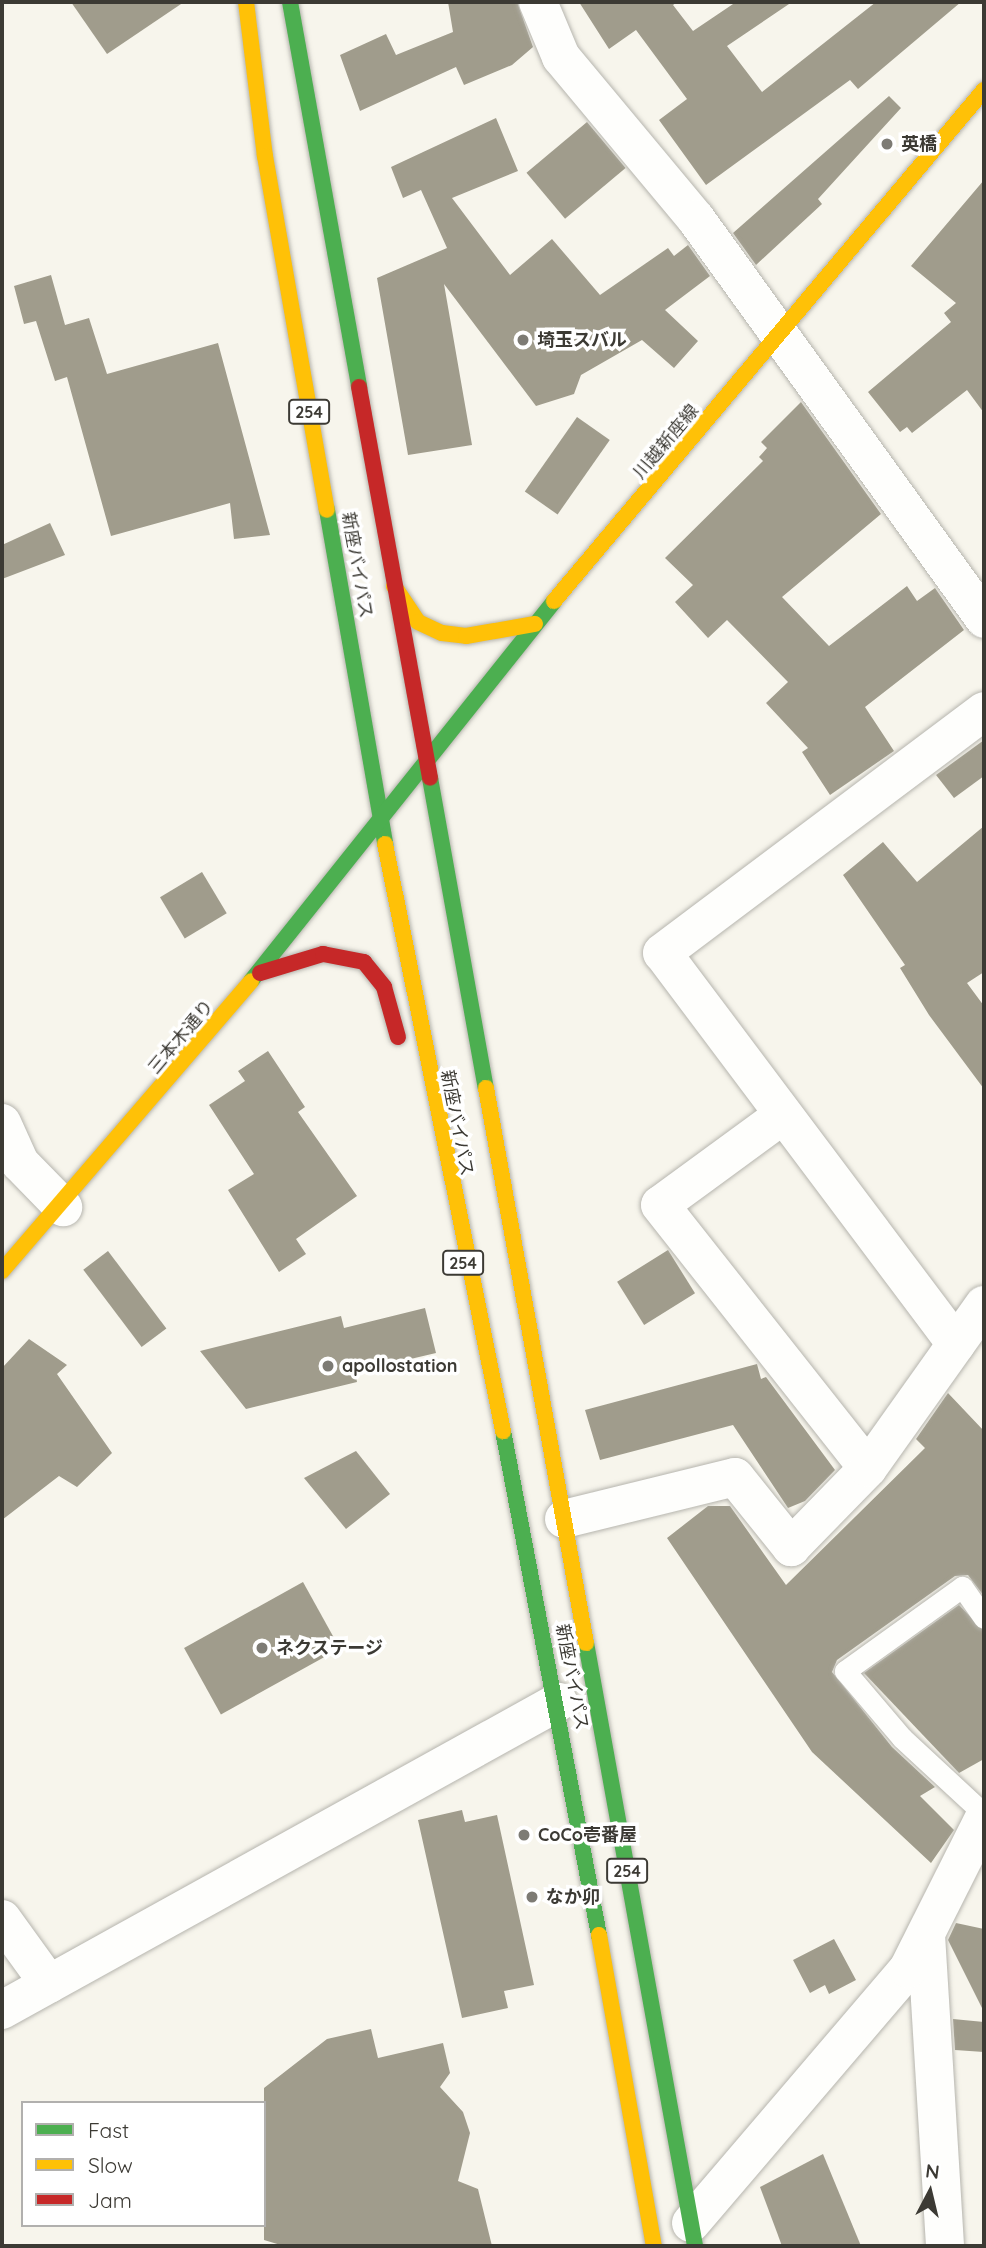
<!DOCTYPE html>
<html>
<head>
<meta charset="utf-8">
<style>
  body { margin:0 }
  #map { position:relative; width:986px; height:2248px; overflow:hidden; background:#f7f5ec; font-family:Quicksand,"Noto Sans JP",sans-serif }
  div>[style] { position:absolute }
  .building>* { inset:0; background:#a09c8c; transform-origin:0 0 }
  .roads { filter:drop-shadow(0 0 2px #b6b5ae) drop-shadow(0 0 2px #b6b5ae) }
  .lane>* { height:21px; margin:-10.5px; padding:0 10.5px; transform-origin:10.5px; border-radius:10.5px; background:#fefefc }
  .street>* { height:38px; margin:-19px; padding:0 19px; transform-origin:19px; border-radius:19px; background:#fefefc }
  .fast>* { height:16px; margin:-8px; padding:0 8px; transform-origin:8px; border-radius:8px; background:#4caf50 }
  .slow>* { height:16px; margin:-8px; padding:0 8px; transform-origin:8px; border-radius:8px; background:#ffc107 }
  .jam>* { height:16px; margin:-8px; padding:0 8px; transform-origin:8px; border-radius:8px; background:#c62828 }
  .dots>* { width:19px; height:19px; translate:-50% -50%; box-sizing:border-box; border:4px solid #fff; border-radius:50% }
  span { translate:-50% -50%; white-space:nowrap; text-align:center; line-height:1.15; -webkit-text-stroke:7px #fff; paint-order:stroke }
  .shield-label span { padding:2px 5px; background:#fff; border:2px solid; border-radius:5px; -webkit-text-stroke-width:0 }
  .shield-label { font-size:16px; color:#3c3a34; font-weight:700 }
  .poi-label { font-size:18px; color:#3c3a34; font-weight:700 }
  .left { translate:0 -50%; text-align:left }
  .street-label { font-size:18px; color:#3c3a34 }
  .frame { position:absolute; inset:0; border:4px solid #3c3a34; pointer-events:none }
  .legend { position:absolute; left:21px; top:2101px; width:245px; height:126px; box-sizing:border-box; background:#fff; border:2px solid #b1b0ae; margin:0; padding:9px 12px; list-style:none; font-size:21px; color:#3c3a34 }
  .legend li { display:flex; align-items:center; gap:14px; height:35px }
  .legend b { width:35px; border:2px solid #b1b0ae }
  .north { position:absolute; left:895px; top:2157px; width:70px; height:70px; -webkit-text-stroke:5px #fff; paint-order:stroke; rotate:7deg; font-size:19px; font-weight:700; line-height:28px; text-align:center; color:#3c3a34 }
  .north::after { content:''; display:block; margin:auto; width:24px; height:32px; background:#3c3a34; clip-path:polygon(50% 0,100% 100%,50% 72%,0 100%) }
</style>
</head>
<body>
<div id="map">
  <div class="building">
    <div style="clip-path:polygon(71px 2px,184px 2px,107px 54px)"></div>
    <div style="clip-path:polygon(448px 2px,517px 2px,533px 47px,512px 65px,464px 85px,456px 67px,360px 111px,340px 55px,386px 34px,396px 55px,453px 32px)"></div>
    <div style="clip-path:polygon(579px 2px,677px 2px,673px 5px,693px 31px,736px 2px,792px 2px,727px 46px,762px 92px,876px 2px,961px 2px,858px 89px,850px 80px,706px 185px,659px 120px,687px 99px,636px 30px,609px 49px)"></div>
    <div style="clip-path:polygon(889px 96px,901px 108px,818px 199px,822px 204px,756px 265px,733px 233px)"></div>
    <div style="clip-path:polygon(496px 118px,518px 171px,452px 198px,510px 275px,552px 239px,600px 295px,668px 248px,674px 256px,688px 245px,710px 276px,665px 310px,698px 341px,674px 368px,642px 340px,581px 375px,574px 394px,536px 406px,444px 284px,472px 445px,408px 455px,377px 278px,447px 248px,421px 190px,403px 198px,391px 167px)"></div>
    <div style="left:587px;top:122px;width:60px;height:79px;rotate:50deg"></div>
    <div style="clip-path:polygon(984px 180px,984px 413px,967px 390px,912px 433px,907px 427px,900px 432px,868px 392px,951px 322px,944px 313px,956px 303px,911px 266px)"></div>
    <div style="clip-path:polygon(51px 275px,65px 325px,89px 318px,107px 374px,218px 343px,270px 535px,234px 539px,230px 503px,111px 536px,67px 377px,55px 381px,36px 321px,24px 324px,14px 286px)"></div>
    <div style="clip-path:polygon(801px 402px,881px 514px,782px 597px,829px 646px,907px 586px,917px 601px,935px 588px,964px 630px,865px 707px,894px 751px,830px 795px,802px 752px,808px 748px,766px 703px,788px 682px,727px 620px,708px 638px,675px 602px,693px 585px,665px 558px,763px 461px,759px 457px,767px 448px,761px 442px)"></div>
    <div style="left:577px;top:417px;width:40px;height:91px;rotate:35deg"></div>
    <div style="clip-path:polygon(50px 523px,65px 555px,2px 579px,2px 545px)"></div>
    <div style="clip-path:polygon(984px 740px,984px 776px,954px 798px,936px 775px)"></div>
    <div style="clip-path:polygon(984px 826px,984px 972px,967px 983px,984px 1006px,984px 1089px,929px 1015px,900px 968px,905px 965px,843px 875px,883px 842px,917px 882px)"></div>
    <div style="left:202px;top:872px;width:48px;height:49px;rotate:59deg"></div>
    <div style="clip-path:polygon(268px 1051px,305px 1107px,298px 1112px,357px 1196px,296px 1239px,306px 1254px,279px 1272px,228px 1190px,254px 1174px,209px 1105px,245px 1081px,238px 1071px)"></div>
    <div style="left:668px;top:1250px;width:51px;height:60px;rotate:58deg"></div>
    <div style="left:108px;top:1251px;width:97px;height:31px;rotate:53deg"></div>
    <div style="clip-path:polygon(425px 1308px,436px 1353px,355px 1372px,357px 1382px,246px 1409px,200px 1351px,341px 1316px,344px 1328px)"></div>
    <div style="clip-path:polygon(29px 1339px,67px 1365px,57px 1374px,112px 1453px,77px 1487px,59px 1476px,2px 1520px,2px 1368px)"></div>
    <div style="clip-path:polygon(757px 1364px,761px 1379px,766px 1377px,835px 1470px,805px 1501px,788px 1508px,733px 1425px,600px 1460px,585px 1410px)"></div>
    <div style="clip-path:polygon(948px 1393px,984px 1431px,984px 1596px,968px 1575px,955px 1576px,837px 1660px,832px 1672px,892px 1747px,935px 1787px,920px 1796px,954px 1830px,931px 1863px,812px 1752px,667px 1538px,708px 1506px,730px 1506px,786px 1585px,925px 1448px,916px 1439px)"></div>
    <div style="clip-path:polygon(356px 1451px,390px 1494px,346px 1529px,304px 1478px)"></div>
    <div style="left:303px;top:1582px;width:76px;height:136px;rotate:61deg"></div>
    <div style="clip-path:polygon(959px 1605px,984px 1631px,984px 1759px,959px 1773px,864px 1673px)"></div>
    <div style="clip-path:polygon(462px 1810px,465px 1822px,497px 1815px,534px 1985px,504px 1991px,508px 2008px,462px 2018px,418px 1820px)"></div>
    <div style="clip-path:polygon(956px 1923px,984px 1929px,984px 2012px,948px 1940px)"></div>
    <div style="clip-path:polygon(834px 1939px,856px 1980px,829px 1994px,825px 1985px,810px 1993px,793px 1960px)"></div>
    <div style="clip-path:polygon(953px 2019px,984px 2022px,984px 2052px,955px 2050px)"></div>
    <div style="clip-path:polygon(371px 2029px,378px 2058px,443px 2043px,450px 2073px,440px 2087px,463px 2112px,470px 2133px,458px 2181px,478px 2189px,492px 2246px,284px 2246px,264px 2240px,264px 2088px,327px 2039px)"></div>
    <div style="clip-path:polygon(823px 2154px,861px 2246px,782px 2246px,760px 2187px)"></div>
  </div>
  <div class="roads">
    <div class="lane">
      <div style="left:984px;top:1618px;width:38px;rotate:-125deg"></div>
      <div style="left:962px;top:1587px;width:144px;rotate:144.3deg"></div>
      <div style="left:845px;top:1671px;width:88px;rotate:49.6deg"></div>
      <div style="left:902px;top:1738px;width:112px;rotate:42.8deg"></div>
    </div>
    <div class="street">
      <div style="left:538px;top:2px;width:60px;rotate:67.3deg"></div>
      <div style="left:561px;top:57px;width:211px;rotate:50.2deg"></div>
      <div style="left:696px;top:219px;width:493px;rotate:54.2deg"></div>
      <div style="left:783px;top:1115px;width:152px;rotate:143.8deg"></div>
      <div style="left:660px;top:1205px;width:335px;rotate:51.7deg"></div>
      <div style="left:2px;top:1123px;width:44px;rotate:65.8deg"></div>
      <div style="left:20px;top:1163px;width:62px;rotate:45.7deg"></div>
      <div style="left:956px;top:1344px;width:489px;rotate:-126.9deg"></div>
      <div style="left:662px;top:953px;width:403px;rotate:-36.9deg"></div>
      <div style="left:564px;top:1519px;width:176px;rotate:-13.8deg"></div>
      <div style="left:735px;top:1477px;width:90px;rotate:51.3deg"></div>
      <div style="left:791px;top:1547px;width:110px;rotate:-45.7deg"></div>
      <div style="left:868px;top:1468px;width:200px;rotate:-54.6deg"></div>
      <div style="left:2px;top:1919px;width:80px;rotate:54.1deg"></div>
      <div style="left:926px;top:1935px;width:312px;rotate:86.5deg"></div>
      <div style="left:2px;top:2010px;width:636px;rotate:-28.98deg"></div>
      <div style="left:691px;top:2223px;width:334px;rotate:-49.5deg"></div>
      <div style="left:908px;top:1969px;width:169px;rotate:-63.3deg"></div>
    </div>
    <div class="fast">
      <div style="left:290px;top:2px;width:391px;rotate:79.8deg"></div>
      <div style="left:327px;top:510px;width:339px;rotate:80.1deg"></div>
      <div style="left:430px;top:778px;width:315px;rotate:79.8deg"></div>
      <div style="left:251px;top:981px;width:486px;rotate:-51.4deg"></div>
      <div style="left:503px;top:1431px;width:513px;rotate:79.22deg"></div>
      <div style="left:586px;top:1643px;width:613px;rotate:79.75deg"></div>
    </div>
    <div class="slow">
      <div style="left:246px;top:2px;width:155px;rotate:83deg"></div>
      <div style="left:265px;top:156px;width:359px;rotate:80.1deg"></div>
      <div style="left:394px;top:586px;width:43px;rotate:56.3deg"></div>
      <div style="left:418px;top:622px;width:26px;rotate:25deg"></div>
      <div style="left:442px;top:633px;width:24px;rotate:7deg"></div>
      <div style="left:466px;top:636px;width:70px;rotate:-9.9deg"></div>
      <div style="left:554px;top:601px;width:668px;rotate:-49.92deg"></div>
      <div style="left:385px;top:844px;width:599px;rotate:78.63deg"></div>
      <div style="left:486px;top:1088px;width:564px;rotate:79.79deg"></div>
      <div style="left:2px;top:1271px;width:382px;rotate:-49.3deg"></div>
      <div style="left:599px;top:1935px;width:316px;rotate:80deg"></div>
    </div>
    <div class="jam">
      <div style="left:359px;top:387px;width:397px;rotate:79.7deg"></div>
      <div style="left:260px;top:973px;width:66px;rotate:-16.8deg"></div>
      <div style="left:323px;top:954px;width:42px;rotate:11deg"></div>
      <div style="left:364px;top:962px;width:32px;rotate:51deg"></div>
      <div style="left:384px;top:987px;width:52px;rotate:74.4deg"></div>
    </div>
  </div>
  <div class="dots">
    <div style="left:887px;top:144px;background:#7d7b74"></div>
    <div style="left:523px;top:340px;background:#7d7b74"></div>
    <div style="left:328px;top:1366px;background:#7d7b74"></div>
    <div style="left:262px;top:1648px;background:#7d7b74"></div>
    <div style="left:524px;top:1835px;background:#7d7b74"></div>
    <div style="left:532px;top:1897px;background:#7d7b74"></div>
  </div>
  <div class="shield-label">
    <span style="left:309px;top:412px">254</span>
    <span style="left:463px;top:1263px">254</span>
    <span style="left:627px;top:1871px">254</span>
  </div>
  <div class="poi-label">
    <span class="left" style="left:901px;top:144px">英橋</span>
    <span class="left" style="left:537px;top:340px">埼玉スバル</span>
    <span class="left" style="left:342px;top:1366px">apollostation</span>
    <span class="left" style="left:276px;top:1648px">ネクステージ</span>
    <span class="left" style="left:538px;top:1835px">CoCo壱番屋</span>
    <span class="left" style="left:546px;top:1897px">なか卯</span>
  </div>
  <div class="street-label">
    <span style="left:666px;top:442px;rotate:-50deg">川越新座線</span>
    <span style="left:357px;top:565px;rotate:80deg">新座バイパス</span>
    <span style="left:181px;top:1037px;rotate:-50deg">三本木通り</span>
    <span style="left:457px;top:1123px;rotate:79deg">新座バイパス</span>
    <span style="left:572px;top:1677px;rotate:79deg">新座バイパス</span>
  </div>
  <div class="frame"></div>
  <ul class="legend">
  <li><b style="height:9px;background:#4caf50"></b>Fast</li>
  <li><b style="height:9px;background:#ffc107"></b>Slow</li>
  <li><b style="height:9px;background:#c62828"></b>Jam</li>
  </ul>
  <div class="north">N</div>
</div>
</body>
</html>
